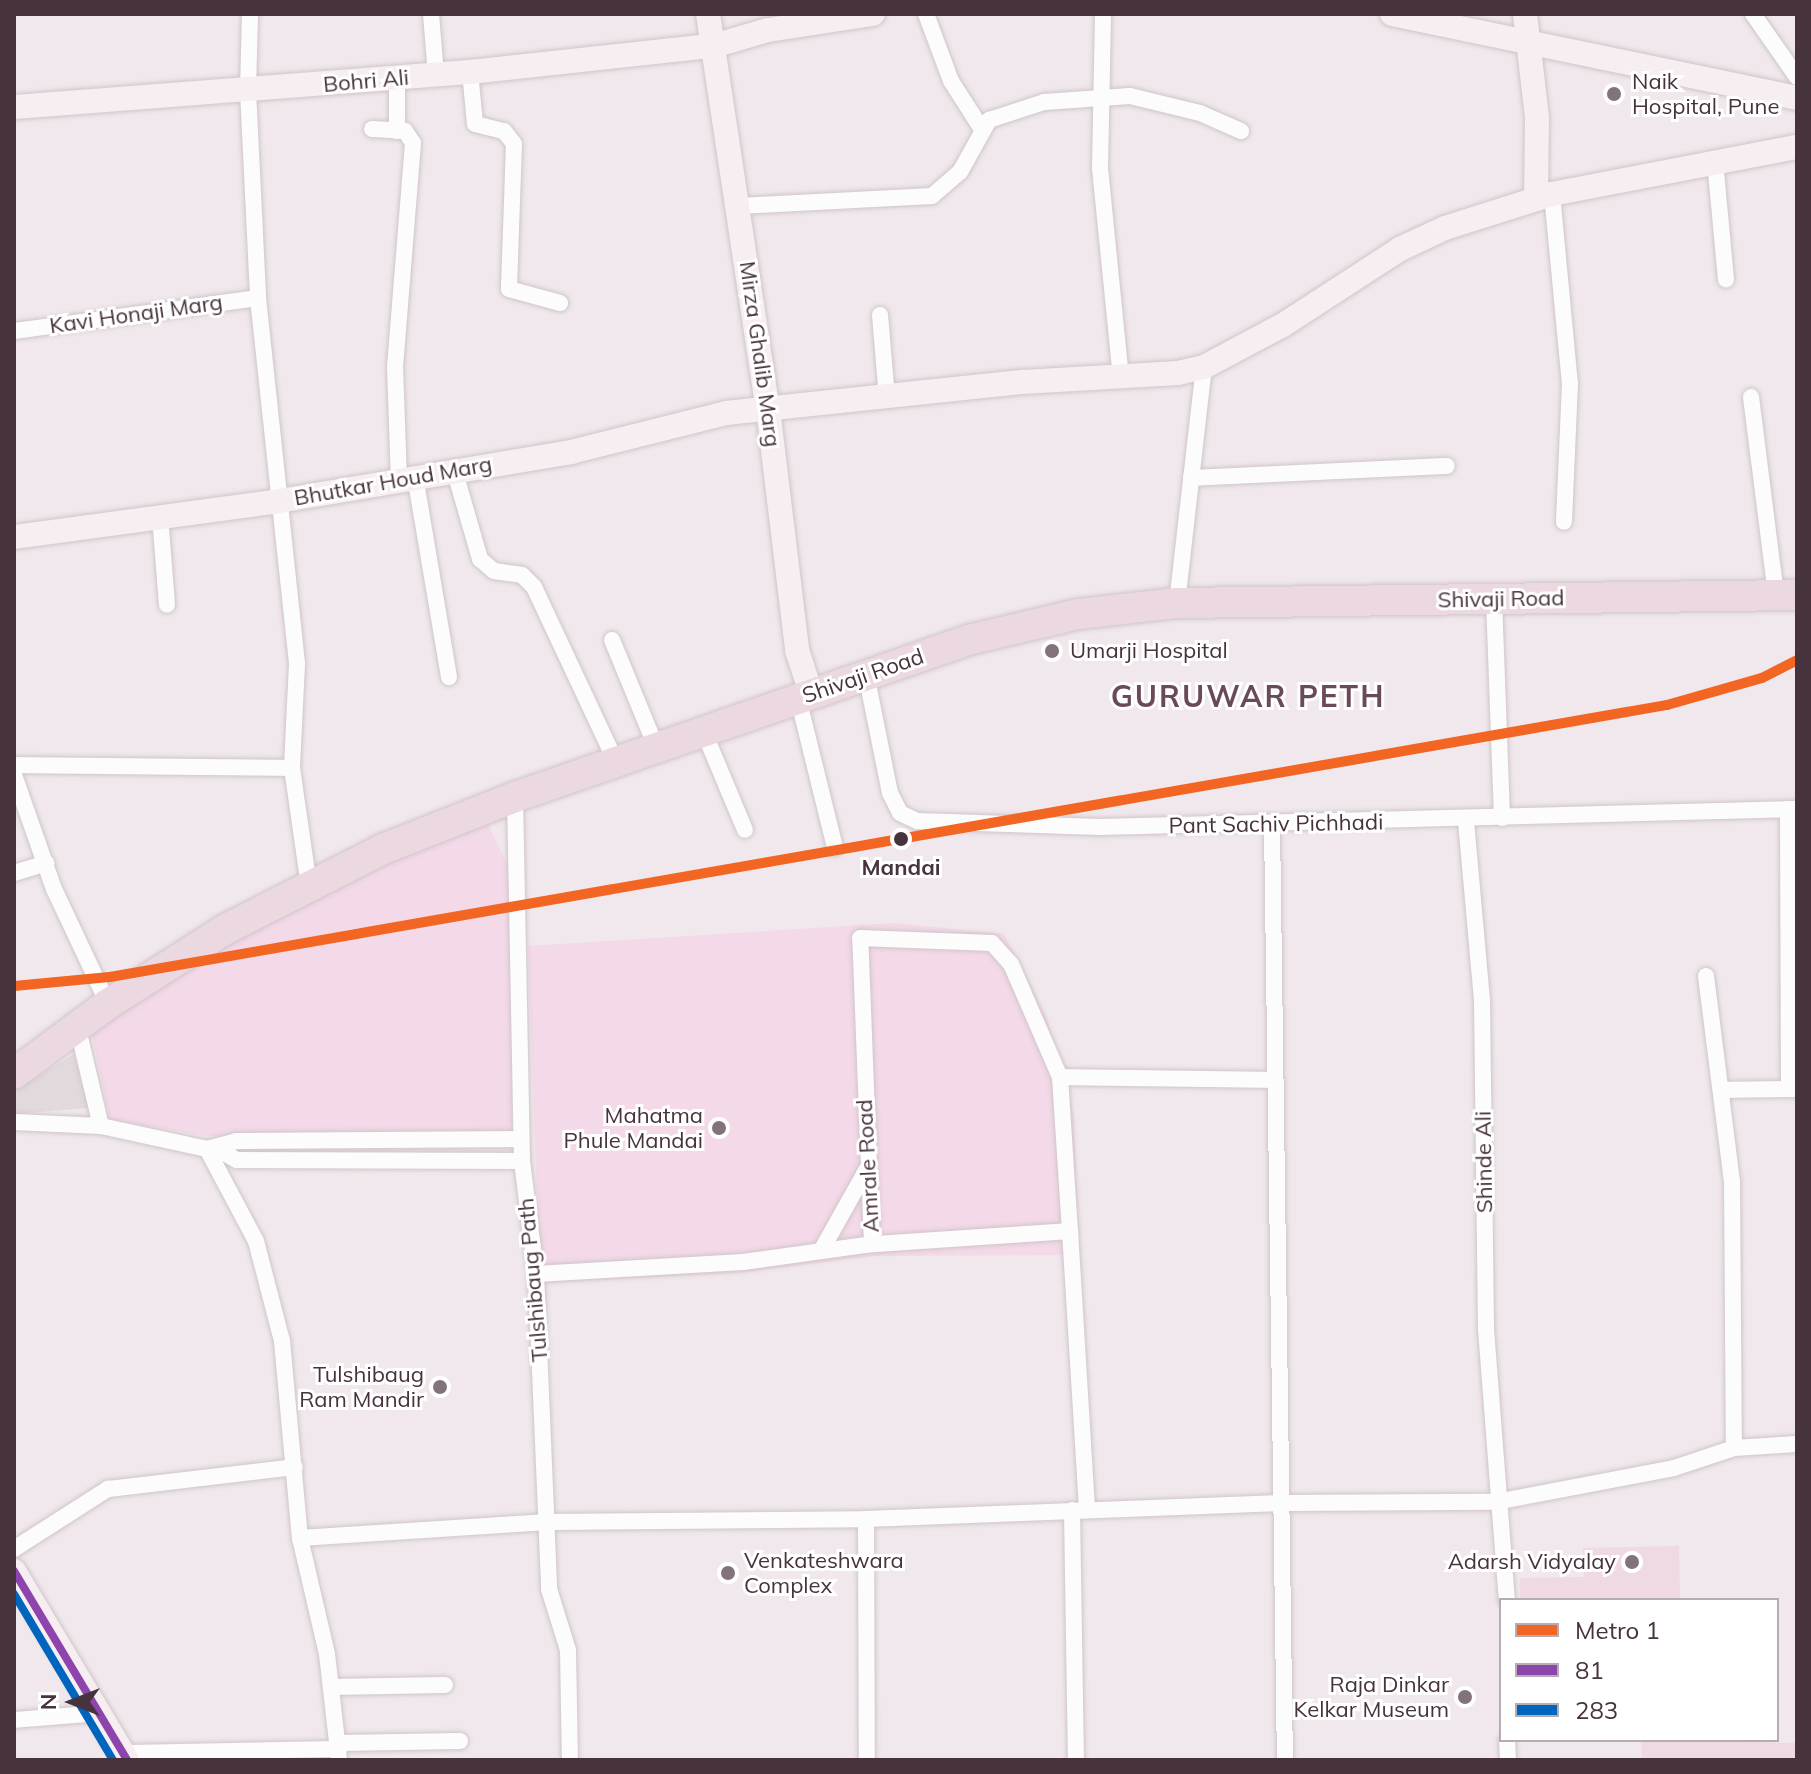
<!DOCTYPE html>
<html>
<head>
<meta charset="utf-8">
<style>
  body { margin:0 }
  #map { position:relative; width:1811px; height:1774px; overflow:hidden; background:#f0e8ec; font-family:Mulish,sans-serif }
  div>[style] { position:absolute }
  .commercial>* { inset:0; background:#f4d9e8 }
  .education>* { inset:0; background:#efd9e3 }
  .parking>* { inset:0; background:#e2d9dd }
  .roads { filter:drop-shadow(0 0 2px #cfc5ca) drop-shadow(0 0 2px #cfc5ca) }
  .street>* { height:16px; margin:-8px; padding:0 8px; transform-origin:8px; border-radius:8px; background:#fdfcfc }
  .secondary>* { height:24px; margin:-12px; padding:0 12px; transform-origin:12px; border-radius:12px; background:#f6eef1 }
  .highway>* { height:30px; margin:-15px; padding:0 15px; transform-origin:15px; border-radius:15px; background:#ecd8e1 }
  .bus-1>* { height:8px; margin:-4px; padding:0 4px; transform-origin:4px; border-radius:4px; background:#8e44ad }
  .bus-2>* { height:8px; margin:-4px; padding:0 4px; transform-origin:4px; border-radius:4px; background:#0065bd }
  .metro-1>* { height:10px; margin:-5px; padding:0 5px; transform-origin:5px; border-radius:5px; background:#f26522 }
  .dots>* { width:22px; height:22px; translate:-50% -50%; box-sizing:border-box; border:4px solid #fff; border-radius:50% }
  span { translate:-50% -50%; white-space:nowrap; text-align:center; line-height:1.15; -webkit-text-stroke:6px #fff; paint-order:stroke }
  .street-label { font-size:22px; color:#47333e }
  .poi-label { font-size:22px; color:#47333e }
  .left { translate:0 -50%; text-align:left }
  .right { translate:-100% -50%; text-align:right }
  .stop-label { font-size:22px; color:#47333e; font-weight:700 }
  .district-label { font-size:30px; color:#6a495b; font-weight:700; letter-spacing:2px }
  .frame { position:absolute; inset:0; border:16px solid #47333e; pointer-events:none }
  .legend { position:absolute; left:1499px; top:1598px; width:280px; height:144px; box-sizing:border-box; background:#fff; border:2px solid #b5adb2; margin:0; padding:10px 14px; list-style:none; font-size:24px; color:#47333e }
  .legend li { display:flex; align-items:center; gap:16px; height:40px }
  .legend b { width:40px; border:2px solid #b5adb2 }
  .north { position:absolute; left:32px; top:1662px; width:80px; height:80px; -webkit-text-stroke:6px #fff; paint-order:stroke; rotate:270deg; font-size:22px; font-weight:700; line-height:32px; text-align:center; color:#47333e }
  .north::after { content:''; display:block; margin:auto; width:28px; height:36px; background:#47333e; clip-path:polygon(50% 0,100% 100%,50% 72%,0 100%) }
</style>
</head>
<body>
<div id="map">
  <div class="commercial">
    <div style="clip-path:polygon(486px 820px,512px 874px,512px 1132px,208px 1136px,110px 1120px,90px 1026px,309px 897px)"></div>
    <div style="clip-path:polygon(893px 923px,1004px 934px,1047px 1017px,1074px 1115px,1079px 1255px,874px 1256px,738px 1273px,540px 1283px,528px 946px)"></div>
  </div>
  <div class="education">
    <div style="clip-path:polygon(1679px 1546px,1680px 1600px,1520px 1600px,1520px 1578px,1584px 1577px,1583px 1548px)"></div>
    <div style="clip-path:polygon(1641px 1740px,1797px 1743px,1797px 1760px,1642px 1760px)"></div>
  </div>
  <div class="parking">
    <div style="clip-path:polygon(74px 1054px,89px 1108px,14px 1114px,14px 1091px)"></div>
  </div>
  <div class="roads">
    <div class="street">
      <div style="left:250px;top:14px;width:77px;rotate:91.5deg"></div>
      <div style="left:248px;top:91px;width:207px;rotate:87.2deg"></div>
      <div style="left:258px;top:298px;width:368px;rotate:83.9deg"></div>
      <div style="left:297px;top:664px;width:104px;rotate:92.8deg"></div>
      <div style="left:292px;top:768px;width:119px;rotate:81.8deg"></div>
      <div style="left:431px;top:14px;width:61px;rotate:85.3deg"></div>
      <div style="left:926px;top:14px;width:72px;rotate:69.5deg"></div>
      <div style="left:951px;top:81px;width:56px;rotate:57.4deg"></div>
      <div style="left:1103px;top:14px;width:154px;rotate:91.1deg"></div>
      <div style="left:1100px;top:168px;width:210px;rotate:84.3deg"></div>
      <div style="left:1753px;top:14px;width:77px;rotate:55.1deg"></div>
      <div style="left:470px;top:72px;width:52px;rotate:84.5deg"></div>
      <div style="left:475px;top:124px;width:30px;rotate:14deg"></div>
      <div style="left:504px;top:131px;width:16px;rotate:52deg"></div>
      <div style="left:514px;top:144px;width:145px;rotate:92deg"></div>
      <div style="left:509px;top:289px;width:53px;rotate:15.4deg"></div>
      <div style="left:372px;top:129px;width:33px;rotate:3deg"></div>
      <div style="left:405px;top:131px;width:14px;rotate:56deg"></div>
      <div style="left:413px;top:143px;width:224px;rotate:94.6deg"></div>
      <div style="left:395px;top:366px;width:113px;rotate:88deg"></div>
      <div style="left:397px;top:131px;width:53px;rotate:-90deg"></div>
      <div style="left:1715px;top:161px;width:119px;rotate:84.7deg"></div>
      <div style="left:1552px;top:194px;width:190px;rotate:84.6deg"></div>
      <div style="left:1570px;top:383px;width:139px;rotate:92.5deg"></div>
      <div style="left:739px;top:206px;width:193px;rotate:-3deg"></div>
      <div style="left:932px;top:196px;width:37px;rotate:-41deg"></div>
      <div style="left:960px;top:172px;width:60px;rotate:-60.9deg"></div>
      <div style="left:989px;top:120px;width:58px;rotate:-18.1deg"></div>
      <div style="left:1044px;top:102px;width:86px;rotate:-4deg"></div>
      <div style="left:1130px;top:96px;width:72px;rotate:13.7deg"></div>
      <div style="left:1200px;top:113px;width:45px;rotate:23.7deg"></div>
      <div style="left:880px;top:315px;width:83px;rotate:85.2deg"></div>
      <div style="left:14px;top:331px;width:246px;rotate:-7.7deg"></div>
      <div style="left:1751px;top:397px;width:201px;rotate:82.8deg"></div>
      <div style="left:454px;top:469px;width:94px;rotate:73.9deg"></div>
      <div style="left:480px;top:559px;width:18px;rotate:41deg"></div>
      <div style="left:494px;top:571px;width:28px;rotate:8deg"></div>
      <div style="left:522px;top:575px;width:17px;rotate:45deg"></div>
      <div style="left:534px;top:587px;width:195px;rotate:64.9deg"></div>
      <div style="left:415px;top:476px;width:204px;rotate:80.4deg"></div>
      <div style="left:1191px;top:478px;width:256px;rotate:-2.7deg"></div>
      <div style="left:160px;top:516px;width:89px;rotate:85.5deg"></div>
      <div style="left:1494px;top:599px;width:219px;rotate:87.9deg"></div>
      <div style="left:1177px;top:603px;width:238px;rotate:-83.5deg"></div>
      <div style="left:612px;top:640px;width:118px;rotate:67.6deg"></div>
      <div style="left:866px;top:674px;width:121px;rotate:78.6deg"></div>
      <div style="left:890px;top:793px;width:22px;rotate:63deg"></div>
      <div style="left:900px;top:813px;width:19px;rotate:25deg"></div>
      <div style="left:917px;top:821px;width:183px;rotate:1.9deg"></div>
      <div style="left:1100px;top:827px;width:697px;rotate:-1.48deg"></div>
      <div style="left:798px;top:698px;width:154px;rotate:76.1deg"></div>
      <div style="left:704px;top:732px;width:106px;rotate:67.3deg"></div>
      <div style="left:14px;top:765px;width:278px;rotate:0.6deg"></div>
      <div style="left:14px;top:775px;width:121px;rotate:70.7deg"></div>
      <div style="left:54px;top:889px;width:127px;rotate:64.8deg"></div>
      <div style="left:515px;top:797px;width:364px;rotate:88.9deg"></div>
      <div style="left:522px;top:1161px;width:114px;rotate:82.9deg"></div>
      <div style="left:536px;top:1274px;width:315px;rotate:87.6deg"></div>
      <div style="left:549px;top:1589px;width:64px;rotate:72.7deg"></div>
      <div style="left:568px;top:1650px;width:110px;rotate:89deg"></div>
      <div style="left:1788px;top:809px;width:280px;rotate:89.8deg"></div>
      <div style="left:1466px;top:821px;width:181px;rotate:84.9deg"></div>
      <div style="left:1482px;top:1001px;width:328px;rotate:89.3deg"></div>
      <div style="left:1486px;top:1329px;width:272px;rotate:85.6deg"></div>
      <div style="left:1272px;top:823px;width:937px;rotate:89.21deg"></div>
      <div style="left:14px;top:873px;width:34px;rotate:-17deg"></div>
      <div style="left:1706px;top:976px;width:207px;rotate:82.8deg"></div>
      <div style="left:1732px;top:1181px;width:267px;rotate:89.6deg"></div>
      <div style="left:78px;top:1029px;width:100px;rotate:76.7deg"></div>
      <div style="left:1060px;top:1077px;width:213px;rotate:0.8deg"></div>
      <div style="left:1722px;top:1090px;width:74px;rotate:-0.8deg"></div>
      <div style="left:14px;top:1122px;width:87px;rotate:2.6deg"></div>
      <div style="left:101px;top:1126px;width:108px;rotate:12.2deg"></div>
      <div style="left:207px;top:1149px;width:30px;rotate:-15deg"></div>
      <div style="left:236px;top:1141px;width:285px;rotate:-0.4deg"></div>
      <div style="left:207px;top:1149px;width:104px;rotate:62deg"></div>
      <div style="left:256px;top:1241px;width:103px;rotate:75.4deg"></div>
      <div style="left:282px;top:1341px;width:198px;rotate:84.8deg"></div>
      <div style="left:300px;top:1538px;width:119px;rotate:76.9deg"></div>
      <div style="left:327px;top:1654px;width:107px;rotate:83.5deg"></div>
      <div style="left:217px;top:1149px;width:23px;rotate:29deg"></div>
      <div style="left:237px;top:1160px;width:285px;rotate:0.2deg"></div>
      <div style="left:1070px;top:1231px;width:198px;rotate:176.2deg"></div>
      <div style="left:872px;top:1244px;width:306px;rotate:-92.2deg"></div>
      <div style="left:860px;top:938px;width:132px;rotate:2.2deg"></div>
      <div style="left:992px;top:943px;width:28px;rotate:48deg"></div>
      <div style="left:1011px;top:964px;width:123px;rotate:66.6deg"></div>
      <div style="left:1060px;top:1077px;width:154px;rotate:86.3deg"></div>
      <div style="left:1070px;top:1231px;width:278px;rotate:86.5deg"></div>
      <div style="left:821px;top:1251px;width:94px;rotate:-60.7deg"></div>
      <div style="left:536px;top:1274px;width:207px;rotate:-3.3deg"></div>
      <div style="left:743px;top:1262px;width:130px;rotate:-7.9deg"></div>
      <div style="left:1072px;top:1510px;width:250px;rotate:89.1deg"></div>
      <div style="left:866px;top:1519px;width:241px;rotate:89.8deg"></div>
      <div style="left:300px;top:1538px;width:248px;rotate:-3.7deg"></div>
      <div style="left:547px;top:1522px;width:319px;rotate:-0.5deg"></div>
      <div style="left:866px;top:1519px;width:415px;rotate:-2.2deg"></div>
      <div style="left:1281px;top:1503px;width:215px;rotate:-0.3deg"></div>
      <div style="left:1496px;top:1502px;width:181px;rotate:-10.8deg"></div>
      <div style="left:1674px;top:1468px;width:63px;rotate:-18.4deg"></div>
      <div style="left:1734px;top:1448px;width:63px;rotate:-3.6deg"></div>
      <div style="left:14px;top:1549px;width:112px;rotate:-32.6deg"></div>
      <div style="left:108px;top:1489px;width:188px;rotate:-6.7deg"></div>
      <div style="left:331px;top:1687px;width:114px;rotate:-1deg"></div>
      <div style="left:14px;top:1720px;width:87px;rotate:-4.6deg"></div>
      <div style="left:1507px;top:1740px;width:20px;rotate:87deg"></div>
      <div style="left:338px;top:1743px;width:122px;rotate:-0.9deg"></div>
      <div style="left:124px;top:1753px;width:215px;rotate:-1.1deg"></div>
    </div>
    <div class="secondary">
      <div style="left:708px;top:14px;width:400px;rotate:81.4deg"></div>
      <div style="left:768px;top:409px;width:243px;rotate:83.1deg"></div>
      <div style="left:797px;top:650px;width:45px;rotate:72deg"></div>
      <div style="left:1392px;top:14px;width:414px;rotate:11.7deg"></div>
      <div style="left:1525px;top:14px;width:105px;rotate:83.4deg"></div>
      <div style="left:1537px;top:118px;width:79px;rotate:90.7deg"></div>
      <div style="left:14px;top:107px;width:457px;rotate:-4.4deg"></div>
      <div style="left:470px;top:72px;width:248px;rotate:-6.2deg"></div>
      <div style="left:717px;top:45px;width:53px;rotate:-16.4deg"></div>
      <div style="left:768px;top:30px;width:106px;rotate:-8.7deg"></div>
      <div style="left:14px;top:537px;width:267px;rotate:-7.7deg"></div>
      <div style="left:279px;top:501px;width:296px;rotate:-9.5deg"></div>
      <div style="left:571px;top:452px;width:160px;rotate:-14.1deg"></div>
      <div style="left:726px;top:413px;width:299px;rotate:-6deg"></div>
      <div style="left:1023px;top:382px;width:155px;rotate:-3.3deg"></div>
      <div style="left:1178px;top:373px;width:27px;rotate:-13deg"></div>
      <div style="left:1204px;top:367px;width:89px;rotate:-28deg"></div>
      <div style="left:1283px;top:325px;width:140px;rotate:-33deg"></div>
      <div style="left:1400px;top:249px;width:50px;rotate:-25deg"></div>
      <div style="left:1445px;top:228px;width:112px;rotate:-17.6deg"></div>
      <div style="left:1552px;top:194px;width:249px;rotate:-10.9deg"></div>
      <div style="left:14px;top:1571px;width:220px;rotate:59.1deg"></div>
    </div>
    <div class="highway">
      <div style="left:14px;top:1074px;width:117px;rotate:-36.7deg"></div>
      <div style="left:108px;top:1004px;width:138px;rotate:-32.5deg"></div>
      <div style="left:224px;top:930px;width:178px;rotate:-27deg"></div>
      <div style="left:383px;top:849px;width:142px;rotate:-21.5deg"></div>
      <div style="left:515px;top:797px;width:479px;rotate:-19.1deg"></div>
      <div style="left:968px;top:640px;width:114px;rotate:-13.2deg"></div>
      <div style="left:1079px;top:614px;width:99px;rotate:-6.4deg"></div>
      <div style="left:1177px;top:603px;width:620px;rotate:-0.74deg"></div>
    </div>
  </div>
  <div class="bus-1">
    <div style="left:14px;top:1571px;width:220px;rotate:59.1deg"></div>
  </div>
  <div class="bus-2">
    <div style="left:14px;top:1594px;width:193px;rotate:59.2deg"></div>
  </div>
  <div class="metro-1">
    <div style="left:14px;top:986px;width:96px;rotate:-5.4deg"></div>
    <div style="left:110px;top:977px;width:1581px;rotate:-9.91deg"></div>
    <div style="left:1667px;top:705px;width:99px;rotate:-15.9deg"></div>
    <div style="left:1762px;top:678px;width:39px;rotate:-27deg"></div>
  </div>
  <div class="dots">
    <div style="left:1614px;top:94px;background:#82727b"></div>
    <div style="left:1052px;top:651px;background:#82727b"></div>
    <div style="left:901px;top:839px;background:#47333e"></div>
    <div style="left:719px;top:1128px;background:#82727b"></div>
    <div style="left:440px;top:1387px;background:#82727b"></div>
    <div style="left:1632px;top:1562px;background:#82727b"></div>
    <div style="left:728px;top:1573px;background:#82727b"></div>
    <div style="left:1465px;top:1697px;background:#82727b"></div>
  </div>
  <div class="street-label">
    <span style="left:366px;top:81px;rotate:-5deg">Bohri Ali</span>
    <span style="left:136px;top:314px;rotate:-8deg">Kavi Honaji Marg</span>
    <span style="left:760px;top:354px;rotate:82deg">Mirza Ghalib Marg</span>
    <span style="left:393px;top:481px;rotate:-10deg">Bhutkar Houd Marg</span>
    <span style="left:1501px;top:599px;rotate:-1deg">Shivaji Road</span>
    <span style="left:863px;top:676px;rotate:-19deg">Shivaji Road</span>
    <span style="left:1276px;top:824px;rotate:-1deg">Pant Sachiv Pichhadi</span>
    <span style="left:1484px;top:1162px;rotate:-91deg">Shinde Ali</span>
    <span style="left:868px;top:1166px;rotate:-93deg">Amrale Road</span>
    <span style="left:533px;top:1280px;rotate:-95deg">Tulshibaug Path</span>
  </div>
  <div class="poi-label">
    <span class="left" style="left:1632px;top:94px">Naik<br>Hospital, Pune</span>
    <span class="left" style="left:1070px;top:651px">Umarji Hospital</span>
    <span class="right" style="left:703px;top:1128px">Mahatma<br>Phule Mandai</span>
    <span class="right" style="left:424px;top:1387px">Tulshibaug<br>Ram Mandir</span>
    <span class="left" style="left:744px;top:1573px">Venkateshwara<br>Complex</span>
    <span class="right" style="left:1616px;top:1562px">Adarsh Vidyalay</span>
    <span class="right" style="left:1449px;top:1697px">Raja Dinkar<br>Kelkar Museum</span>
  </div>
  <div class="stop-label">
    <span style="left:901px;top:868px">Mandai</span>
  </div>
  <div class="district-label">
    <span style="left:1248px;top:696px">GURUWAR PETH</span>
  </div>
  <div class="frame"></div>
  <ul class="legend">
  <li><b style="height:10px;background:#f26522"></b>Metro 1</li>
  <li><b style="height:10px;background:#8e44ad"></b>81</li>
  <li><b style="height:10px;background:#0065bd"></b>283</li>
  </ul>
  <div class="north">N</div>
</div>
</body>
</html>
